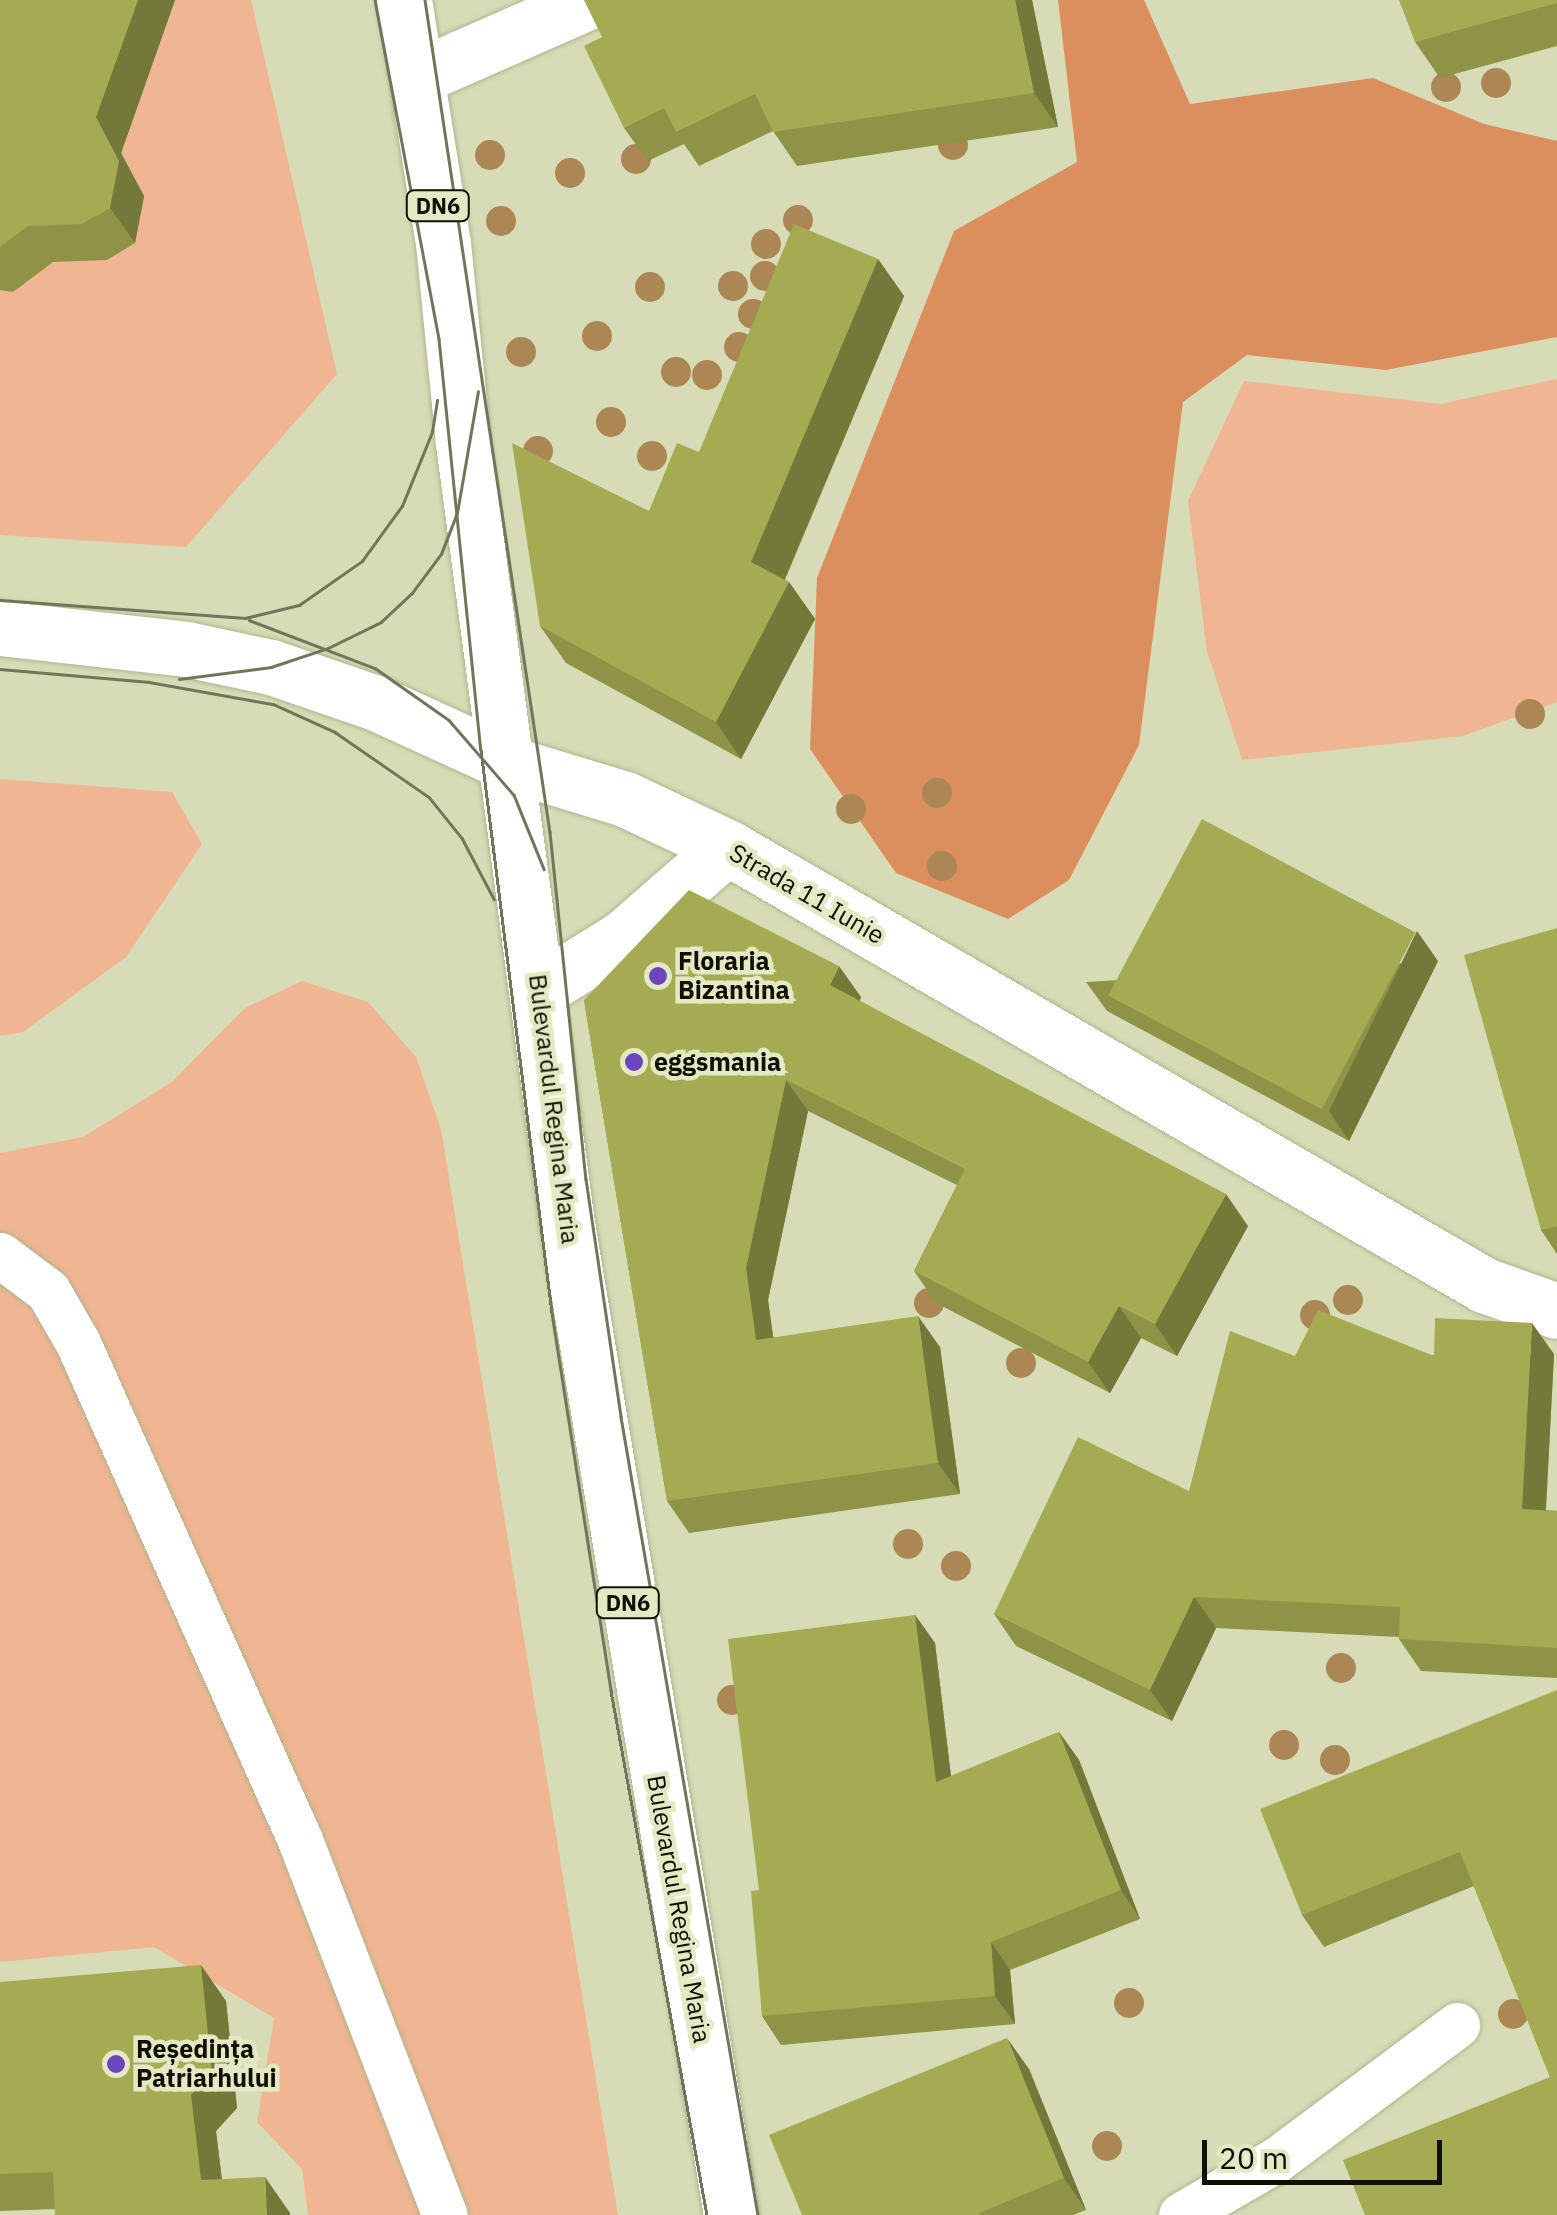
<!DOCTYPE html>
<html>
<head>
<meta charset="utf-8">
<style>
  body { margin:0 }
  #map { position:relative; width:1557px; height:2215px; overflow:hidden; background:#d8dcb6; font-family:"IBM Plex Sans",sans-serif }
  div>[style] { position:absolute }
  .green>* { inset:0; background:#f0b592 }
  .forest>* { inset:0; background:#db8e5e }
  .roads { filter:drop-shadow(0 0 2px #b1b490) drop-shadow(0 0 2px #b1b490) }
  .lane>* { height:45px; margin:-22.5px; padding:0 22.5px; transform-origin:22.5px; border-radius:22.5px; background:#fff }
  .street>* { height:55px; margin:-27.5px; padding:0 27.5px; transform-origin:27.5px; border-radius:27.5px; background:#fff }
  .secondary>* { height:55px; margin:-27.5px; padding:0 27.5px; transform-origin:27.5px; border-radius:27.5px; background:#fff }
  .primary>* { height:55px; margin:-27.5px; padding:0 27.5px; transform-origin:27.5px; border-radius:27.5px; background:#fff }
  .tram>* { height:2.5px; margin:-1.25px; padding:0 1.25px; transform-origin:1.25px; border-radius:1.25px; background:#72755c }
  .trees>* { width:30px; height:30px; margin:-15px; border-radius:50%; background:#ab8754 }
  .wall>* { inset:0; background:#8e9347 }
  .shaded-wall>* { inset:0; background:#747839 }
  .building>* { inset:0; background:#a5ab52; transform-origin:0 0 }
  .dots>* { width:28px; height:28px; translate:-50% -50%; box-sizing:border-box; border:5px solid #e5e9c3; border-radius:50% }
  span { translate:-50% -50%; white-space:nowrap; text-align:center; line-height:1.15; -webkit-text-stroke:9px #e5e9c3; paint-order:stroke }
  .shield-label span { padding:2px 8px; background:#e5e9c3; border:2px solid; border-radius:8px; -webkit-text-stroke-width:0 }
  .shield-label { font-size:22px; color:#101104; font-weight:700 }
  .street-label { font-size:25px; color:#101104 }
  .poi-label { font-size:25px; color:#101104; font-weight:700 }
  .left { translate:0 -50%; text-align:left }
  .scale { position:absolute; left:1202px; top:2140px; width:240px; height:45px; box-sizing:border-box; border:5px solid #101104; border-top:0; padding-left:12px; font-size:30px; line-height:35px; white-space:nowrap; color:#101104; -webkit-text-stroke:8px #e5e9c3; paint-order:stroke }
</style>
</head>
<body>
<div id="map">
  <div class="green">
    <div style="clip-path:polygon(0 0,251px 0,337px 374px,186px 547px,0 535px)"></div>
    <div style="clip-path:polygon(1557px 379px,1557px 702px,1463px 736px,1242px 760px,1207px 651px,1188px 501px,1244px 381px,1440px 404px)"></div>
    <div style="clip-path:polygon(0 779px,172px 792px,202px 844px,126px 957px,23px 1032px,0 1036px)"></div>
    <div style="clip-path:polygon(302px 981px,368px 1002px,416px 1057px,441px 1129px,618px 2215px,308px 2215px,302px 2169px,257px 2122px,274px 2018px,154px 1947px,0 1962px,0 1153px,83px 1137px,172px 1082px,245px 1008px)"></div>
  </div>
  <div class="forest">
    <div style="clip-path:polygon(1058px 0,1144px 0,1190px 104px,1373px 78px,1484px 124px,1557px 141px,1557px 337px,1386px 370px,1247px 355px,1183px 402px,1139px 745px,1069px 880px,1008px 919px,896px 873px,810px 749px,817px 578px,954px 231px,1077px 162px)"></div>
  </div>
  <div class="roads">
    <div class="lane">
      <div style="left:0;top:1255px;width:60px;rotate:36.9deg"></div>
      <div style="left:48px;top:1291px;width:60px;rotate:60deg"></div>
      <div style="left:78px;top:1343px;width:544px;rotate:65.93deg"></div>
      <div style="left:300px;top:1840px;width:402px;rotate:68.9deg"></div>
      <div style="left:1181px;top:2215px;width:110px;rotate:-30.1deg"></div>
      <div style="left:1276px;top:2160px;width:226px;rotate:-36.7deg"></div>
    </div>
    <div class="street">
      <div style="left:417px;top:77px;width:191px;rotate:-23.7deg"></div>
      <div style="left:510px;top:764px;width:120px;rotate:16.9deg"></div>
      <div style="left:625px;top:799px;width:113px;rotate:25.2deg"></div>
      <div style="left:727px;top:847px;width:875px;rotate:30.05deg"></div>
      <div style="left:1484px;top:1285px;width:77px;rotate:19.6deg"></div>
    </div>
    <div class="secondary">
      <div style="left:0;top:628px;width:187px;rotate:6.4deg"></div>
      <div style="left:186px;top:649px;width:87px;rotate:12deg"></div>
      <div style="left:271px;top:667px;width:111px;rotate:18.9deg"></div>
      <div style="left:376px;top:703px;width:147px;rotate:24.5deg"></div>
    </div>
    <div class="primary">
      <div style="left:404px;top:0;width:246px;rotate:80.9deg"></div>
      <div style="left:443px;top:243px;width:201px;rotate:84.3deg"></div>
      <div style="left:463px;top:443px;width:787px;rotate:82.41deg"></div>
      <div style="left:567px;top:1223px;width:1005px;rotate:80.61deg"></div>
      <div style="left:539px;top:990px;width:100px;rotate:-31.9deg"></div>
      <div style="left:624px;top:937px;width:137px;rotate:-41.1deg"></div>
    </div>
  </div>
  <div class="tram">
    <div style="left:375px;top:0;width:345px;rotate:79.3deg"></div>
    <div style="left:439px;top:339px;width:413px;rotate:84.2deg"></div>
    <div style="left:481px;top:750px;width:567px;rotate:82.81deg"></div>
    <div style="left:552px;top:1313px;width:383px;rotate:81.1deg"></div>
    <div style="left:611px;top:1691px;width:533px;rotate:79.62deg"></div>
    <div style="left:425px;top:0;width:841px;rotate:81.46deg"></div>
    <div style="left:550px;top:832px;width:349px;rotate:84.1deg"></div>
    <div style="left:586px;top:1179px;width:241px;rotate:81.6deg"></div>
    <div style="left:621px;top:1417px;width:810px;rotate:80.26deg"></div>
    <div style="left:0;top:600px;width:246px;rotate:4.2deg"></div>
    <div style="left:245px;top:618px;width:56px;rotate:-13.5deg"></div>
    <div style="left:299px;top:605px;width:77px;rotate:-34.9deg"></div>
    <div style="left:362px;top:561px;width:68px;rotate:-54deg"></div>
    <div style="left:402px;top:506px;width:80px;rotate:-67.9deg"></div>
    <div style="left:432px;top:432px;width:32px;rotate:-81deg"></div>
    <div style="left:249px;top:620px;width:135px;rotate:20.9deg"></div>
    <div style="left:375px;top:668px;width:90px;rotate:35.1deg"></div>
    <div style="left:449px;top:720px;width:99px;rotate:49.1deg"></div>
    <div style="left:514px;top:795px;width:80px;rotate:67.9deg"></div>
    <div style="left:0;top:669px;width:150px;rotate:5deg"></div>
    <div style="left:149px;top:682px;width:126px;rotate:10.1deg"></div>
    <div style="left:273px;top:704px;width:68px;rotate:24.3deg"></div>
    <div style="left:335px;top:732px;width:114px;rotate:34.7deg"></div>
    <div style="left:429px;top:797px;width:53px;rotate:51.2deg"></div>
    <div style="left:462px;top:838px;width:69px;rotate:62.3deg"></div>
    <div style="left:179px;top:679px;width:93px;rotate:-7.4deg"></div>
    <div style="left:271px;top:667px;width:60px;rotate:-18.4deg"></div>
    <div style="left:328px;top:648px;width:59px;rotate:-26.1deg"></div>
    <div style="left:381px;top:622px;width:42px;rotate:-43.1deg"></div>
    <div style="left:412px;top:593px;width:49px;rotate:-53.4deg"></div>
    <div style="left:441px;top:554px;width:44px;rotate:-68.7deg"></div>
    <div style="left:457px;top:513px;width:123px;rotate:-80.2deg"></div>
  </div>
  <div class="trees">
    <div style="left:1496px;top:83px"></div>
    <div style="left:1446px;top:87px"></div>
    <div style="left:953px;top:145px"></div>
    <div style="left:490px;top:155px"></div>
    <div style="left:636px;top:159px"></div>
    <div style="left:570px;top:173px"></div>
    <div style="left:798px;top:220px"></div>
    <div style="left:501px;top:221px"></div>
    <div style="left:766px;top:244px"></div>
    <div style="left:765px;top:276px"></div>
    <div style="left:733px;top:286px"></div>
    <div style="left:650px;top:287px"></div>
    <div style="left:753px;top:314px"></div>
    <div style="left:597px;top:336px"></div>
    <div style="left:739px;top:347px"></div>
    <div style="left:521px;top:352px"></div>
    <div style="left:676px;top:372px"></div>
    <div style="left:707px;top:375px"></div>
    <div style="left:611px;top:422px"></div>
    <div style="left:538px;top:451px"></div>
    <div style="left:652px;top:456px"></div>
    <div style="left:1530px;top:714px"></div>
    <div style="left:937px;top:793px"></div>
    <div style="left:851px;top:809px"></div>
    <div style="left:942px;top:866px"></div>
    <div style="left:1348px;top:1300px"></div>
    <div style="left:929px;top:1303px"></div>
    <div style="left:1315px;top:1315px"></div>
    <div style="left:1021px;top:1363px"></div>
    <div style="left:908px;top:1544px"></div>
    <div style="left:956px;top:1566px"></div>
    <div style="left:1341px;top:1668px"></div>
    <div style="left:732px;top:1700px"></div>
    <div style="left:1284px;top:1745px"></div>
    <div style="left:1335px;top:1760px"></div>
    <div style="left:1129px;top:2003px"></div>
    <div style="left:1513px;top:2014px"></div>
    <div style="left:1107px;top:2146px"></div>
  </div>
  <div class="wall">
    <div style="clip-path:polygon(0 0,175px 0,121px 153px,144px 196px,135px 243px,107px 260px,53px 262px,13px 292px,0 290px)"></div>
    <div style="clip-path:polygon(1032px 0,1058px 127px,797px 166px,773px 131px,699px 166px,684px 144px,648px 161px,624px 128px,602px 37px)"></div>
    <div style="clip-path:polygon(1557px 0,1557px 46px,1440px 78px,1415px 42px)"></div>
    <div style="clip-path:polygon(878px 259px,904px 296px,785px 580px,789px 582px,815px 619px,741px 759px,566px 663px,540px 626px,649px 511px,699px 452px)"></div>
    <div style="clip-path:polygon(1557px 928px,1557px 1254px,1541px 1230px)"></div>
    <div style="clip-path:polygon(1438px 961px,1349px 1141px,1107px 1011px,1086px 982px)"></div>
    <div style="clip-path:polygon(861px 997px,860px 1001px,1248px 1226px,1177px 1356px,1141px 1338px,1110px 1393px,936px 1303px,914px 1271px,957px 1185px,808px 1111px,768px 1300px,773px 1337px,940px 1347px,960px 1494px,689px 1533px,667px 1501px,584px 1000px)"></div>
    <div style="clip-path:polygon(1554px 1354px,1546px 1510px,1557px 1511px,1557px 1678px,1421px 1671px,1399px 1639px,1399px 1637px,1216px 1628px,1172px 1721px,1016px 1646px,994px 1614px,1189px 1491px,1295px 1356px)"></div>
    <div style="clip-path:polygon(915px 1615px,935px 1643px,951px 1776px,1059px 1732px,1079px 1760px,1140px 1919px,1010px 1970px,1015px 2024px,781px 2045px,762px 2016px,759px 1890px)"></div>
    <div style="clip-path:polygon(1557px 1690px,1550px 2077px,1474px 1886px,1324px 1947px,1302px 1915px)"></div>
    <div style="clip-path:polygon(0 1982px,226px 2001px,237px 2108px,216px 2131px,222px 2179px,290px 2213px,55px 2209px,0 2211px)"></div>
    <div style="clip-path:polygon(1029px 2069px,1086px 2210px,1073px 2215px,802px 2215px)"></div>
  </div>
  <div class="shaded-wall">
    <div style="clip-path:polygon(138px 0,175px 0,121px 153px,144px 196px,135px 243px,110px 208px,96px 117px)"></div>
    <div style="clip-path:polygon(1015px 0,1032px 0,1058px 127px,1034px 93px)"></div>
    <div style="clip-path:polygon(878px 259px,904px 296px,776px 599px,751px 562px)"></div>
    <div style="clip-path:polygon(789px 582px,815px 619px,741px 759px,716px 722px)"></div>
    <div style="clip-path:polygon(1417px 931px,1438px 961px,1349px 1141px,1329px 1111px)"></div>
    <div style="clip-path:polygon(839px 966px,861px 997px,852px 1016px,830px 985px)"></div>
    <div style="clip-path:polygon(786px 1080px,808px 1111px,768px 1300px,778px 1371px,756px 1340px,746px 1268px)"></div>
    <div style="clip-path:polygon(1226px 1194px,1248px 1226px,1177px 1356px,1155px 1324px)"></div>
    <div style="clip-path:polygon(1119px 1306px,1141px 1338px,1110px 1393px,1088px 1362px)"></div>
    <div style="clip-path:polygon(918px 1316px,940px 1347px,960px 1494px,938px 1463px)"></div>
    <div style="clip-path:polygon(1532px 1323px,1554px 1354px,1544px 1541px,1522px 1509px)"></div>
    <div style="clip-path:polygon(1194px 1597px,1216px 1628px,1172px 1721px,1150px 1690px)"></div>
    <div style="clip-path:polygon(915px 1615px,935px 1643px,955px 1810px,936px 1782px)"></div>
    <div style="clip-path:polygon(1059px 1732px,1079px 1760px,1140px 1919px,1121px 1890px)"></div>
    <div style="clip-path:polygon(991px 1942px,1010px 1970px,1015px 2024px,995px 1996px)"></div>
    <div style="clip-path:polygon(201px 1965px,226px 2001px,237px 2108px,216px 2131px,226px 2215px,201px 2180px,191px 2095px)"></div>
    <div style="clip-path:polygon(1007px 2038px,1029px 2069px,1086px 2210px,1064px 2178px)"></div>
    <div style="clip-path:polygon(265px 2177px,290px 2213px,290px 2215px,267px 2215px)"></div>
  </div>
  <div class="building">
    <div style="clip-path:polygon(0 0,138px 0,96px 117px,119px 161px,110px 208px,82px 224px,28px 226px,0 247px)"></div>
    <div style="clip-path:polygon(584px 0,1015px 0,1034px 93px,773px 132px,755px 94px,676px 132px,664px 108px,624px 128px,584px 46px,602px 37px)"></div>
    <div style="clip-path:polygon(1399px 0,1557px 0,1557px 3px,1415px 42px)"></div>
    <div style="clip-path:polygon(794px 224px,878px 259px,751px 562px,789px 582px,716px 722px,540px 626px,512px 443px,649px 511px,677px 443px,699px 452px)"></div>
    <div style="left:1202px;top:819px;width:242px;height:200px;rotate:28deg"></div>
    <div style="clip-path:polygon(689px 890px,839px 966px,830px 985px,1226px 1194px,1155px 1324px,1119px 1306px,1088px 1362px,914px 1271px,965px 1169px,786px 1080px,746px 1268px,756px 1340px,918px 1316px,938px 1463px,667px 1501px,584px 1000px)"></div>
    <div style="clip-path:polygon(1557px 928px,1557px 1226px,1541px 1230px,1464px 955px)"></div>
    <div style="clip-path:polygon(1318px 1310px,1434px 1356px,1435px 1318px,1532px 1323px,1522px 1509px,1557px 1511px,1557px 1648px,1399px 1639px,1400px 1607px,1194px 1597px,1150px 1690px,994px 1614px,1078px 1437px,1189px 1491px,1230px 1331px,1295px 1356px)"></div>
    <div style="clip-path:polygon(915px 1615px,936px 1782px,1059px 1732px,1121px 1890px,991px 1942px,995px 1996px,762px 2016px,751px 1891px,759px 1890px,728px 1639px)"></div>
    <div style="clip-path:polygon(1557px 1690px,1557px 2215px,1365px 2215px,1343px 2160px,1550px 2077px,1460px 1852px,1302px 1915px,1260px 1809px)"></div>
    <div style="clip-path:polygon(201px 1965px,212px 2073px,191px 2095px,201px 2180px,265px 2177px,267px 2215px,55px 2215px,53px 2172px,0 2174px,0 1982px)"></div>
    <div style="clip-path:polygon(1007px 2038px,1064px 2178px,979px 2213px,981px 2215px,802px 2215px,769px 2135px)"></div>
  </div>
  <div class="dots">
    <div style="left:658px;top:976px;background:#6a46bf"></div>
    <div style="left:634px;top:1062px;background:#6a46bf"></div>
    <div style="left:116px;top:2064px;background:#6a46bf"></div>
  </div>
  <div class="shield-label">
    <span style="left:438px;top:206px">DN6</span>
    <span style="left:628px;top:1603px">DN6</span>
  </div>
  <div class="street-label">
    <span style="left:807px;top:894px;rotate:30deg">Strada 11 Iunie</span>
    <span style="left:554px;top:1109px;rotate:83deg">Bulevardul Regina Maria</span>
    <span style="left:679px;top:1909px;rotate:80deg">Bulevardul Regina Maria</span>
  </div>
  <div class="poi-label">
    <span class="left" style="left:678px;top:976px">Floraria<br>Bizantina</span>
    <span class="left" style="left:654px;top:1062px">eggsmania</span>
    <span class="left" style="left:136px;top:2064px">Reședința<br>Patriarhului</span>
  </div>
  <div class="scale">20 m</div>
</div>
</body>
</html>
